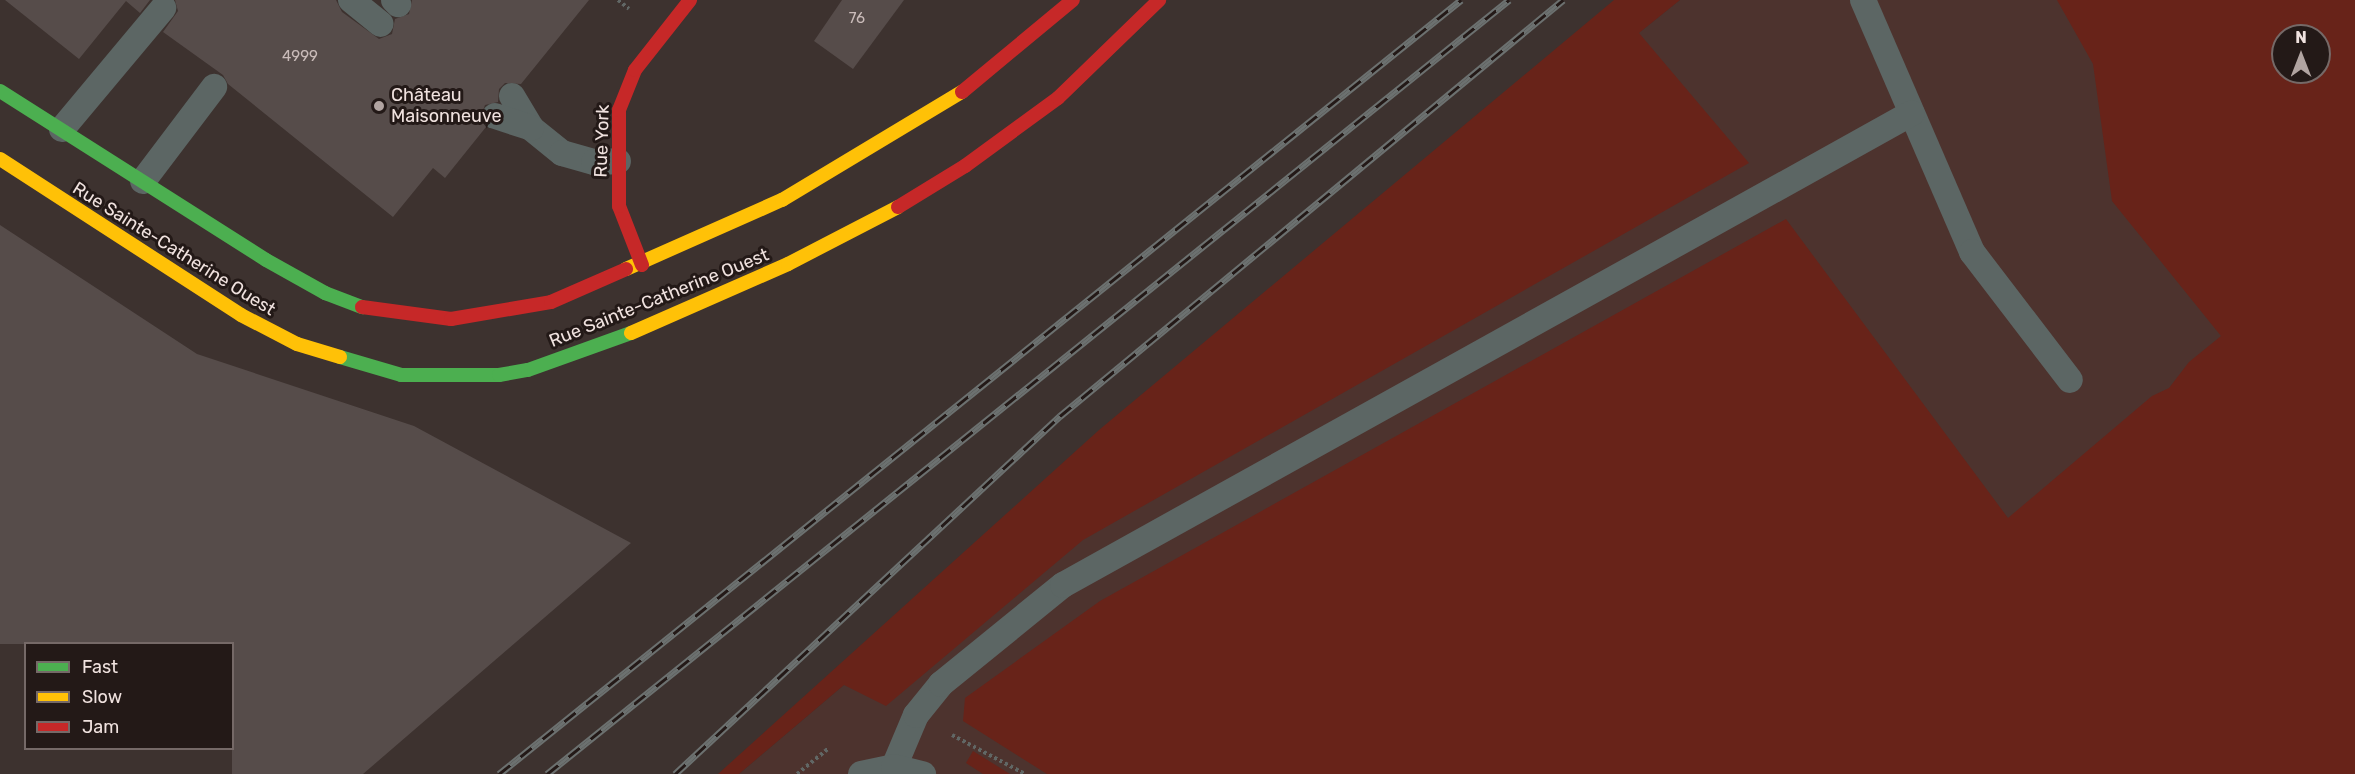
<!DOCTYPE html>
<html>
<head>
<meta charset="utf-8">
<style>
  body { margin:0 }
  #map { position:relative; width:2355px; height:774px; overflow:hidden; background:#3d322f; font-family:Rubik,sans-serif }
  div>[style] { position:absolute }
  .built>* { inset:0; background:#4d332e }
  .green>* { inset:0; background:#682319 }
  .building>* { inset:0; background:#564c4a }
  .path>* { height:4px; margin-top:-2px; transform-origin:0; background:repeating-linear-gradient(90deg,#616765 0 3px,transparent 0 6px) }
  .lane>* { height:26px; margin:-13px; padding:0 13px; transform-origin:13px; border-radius:13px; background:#5c6664 }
  .fast>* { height:14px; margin:-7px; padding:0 7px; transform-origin:7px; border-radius:7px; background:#4caf50 }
  .slow>* { height:14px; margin:-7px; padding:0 7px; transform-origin:7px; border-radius:7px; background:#ffc107 }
  .jam>* { height:14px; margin:-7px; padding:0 7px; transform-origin:7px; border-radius:7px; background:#c62828 }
  .rail>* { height:7px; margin-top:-3.5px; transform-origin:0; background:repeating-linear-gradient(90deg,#231917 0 14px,#6c7170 0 28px); box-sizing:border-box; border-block:2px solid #6c7170 }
  .dots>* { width:16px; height:16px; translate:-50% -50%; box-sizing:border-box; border:3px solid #231917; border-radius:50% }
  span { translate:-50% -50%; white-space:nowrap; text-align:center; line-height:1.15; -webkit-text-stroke:6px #231917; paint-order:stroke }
  .number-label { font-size:15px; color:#cabcba }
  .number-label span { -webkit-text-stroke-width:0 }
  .poi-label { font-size:18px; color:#f0e2df }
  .left { translate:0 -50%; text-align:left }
  .street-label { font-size:18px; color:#f0e2df }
  .legend { position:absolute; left:24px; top:642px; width:210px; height:108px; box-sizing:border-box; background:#231917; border:2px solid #756967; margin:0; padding:8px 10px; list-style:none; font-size:18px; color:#f0e2df }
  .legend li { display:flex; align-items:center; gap:12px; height:30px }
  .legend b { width:30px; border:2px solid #756967 }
  .north { position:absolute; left:2271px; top:24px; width:60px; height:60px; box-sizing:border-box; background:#231917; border:2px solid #756967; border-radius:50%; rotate:0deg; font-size:16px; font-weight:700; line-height:24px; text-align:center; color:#f0e2df }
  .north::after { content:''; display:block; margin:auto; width:21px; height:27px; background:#b1a4a1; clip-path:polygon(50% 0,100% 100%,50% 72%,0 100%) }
</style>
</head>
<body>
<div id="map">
  <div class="built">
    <div style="clip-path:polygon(evenodd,1680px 0,2355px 0,2355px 774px,739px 774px,1214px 371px,1680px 0,2283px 36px,2319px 36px,2319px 72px,2283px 72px,2283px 36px)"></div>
  </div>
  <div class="green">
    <div style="clip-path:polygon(1614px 0,1680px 0,1639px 33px,1749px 163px,1083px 540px,886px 706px,844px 685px,739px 774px,718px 774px,1099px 430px)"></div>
    <div style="clip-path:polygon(evenodd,2057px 0,2355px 0,2355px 774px,1047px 774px,963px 721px,965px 698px,1100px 601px,1786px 219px,2008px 518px,2152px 396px,2169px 388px,2189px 362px,2221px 336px,2112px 201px,2093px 64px,2057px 0,2283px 36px,2319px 36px,2319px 72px,2283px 72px,2283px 36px)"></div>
    <div style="clip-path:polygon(973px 751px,1010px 774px,983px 774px,966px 763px)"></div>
  </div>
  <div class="building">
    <div style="clip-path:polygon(5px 0,150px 0,140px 13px,126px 1px,79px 59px)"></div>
    <div style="clip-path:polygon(175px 0,336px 0,342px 12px,379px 39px,392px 34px,395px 19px,409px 14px,412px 0,589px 0,521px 84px,505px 83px,499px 89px,498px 102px,485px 105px,480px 118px,486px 127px,445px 178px,433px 168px,393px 217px,228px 84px,223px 75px,163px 32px,178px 11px)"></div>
    <div style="clip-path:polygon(842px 0,904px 0,853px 69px,814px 41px)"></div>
    <div style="clip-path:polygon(0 225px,197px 354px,414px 426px,631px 543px,363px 774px,232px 774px,232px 644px,0 644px)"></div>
  </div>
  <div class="path">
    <div style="left:618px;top:0;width:14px;rotate:39deg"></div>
    <div style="left:952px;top:735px;width:83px;rotate:28.1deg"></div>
    <div style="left:797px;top:774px;width:41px;rotate:-39.1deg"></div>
  </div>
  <div class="lane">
    <div style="left:351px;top:0;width:38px;rotate:39deg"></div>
    <div style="left:394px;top:0;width:6px;rotate:45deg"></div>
    <div style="left:1863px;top:0;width:275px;rotate:66.6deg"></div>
    <div style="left:1972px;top:252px;width:161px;rotate:52.6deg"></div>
    <div style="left:512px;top:96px;width:37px;rotate:59deg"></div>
    <div style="left:531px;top:128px;width:40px;rotate:39deg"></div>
    <div style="left:562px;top:153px;width:33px;rotate:16deg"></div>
    <div style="left:594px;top:162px;width:24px;rotate:-2deg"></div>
    <div style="left:495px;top:116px;width:38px;rotate:18deg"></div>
    <div style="left:62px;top:129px;width:158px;rotate:-50.1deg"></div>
    <div style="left:143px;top:181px;width:118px;rotate:-52.9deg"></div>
    <div style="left:894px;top:767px;width:56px;rotate:-67.1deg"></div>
    <div style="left:916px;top:715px;width:40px;rotate:-51deg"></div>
    <div style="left:941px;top:684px;width:157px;rotate:-39.1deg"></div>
    <div style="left:1063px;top:585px;width:971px;rotate:-29.07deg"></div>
    <div style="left:861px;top:774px;width:34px;rotate:-12deg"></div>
    <div style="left:894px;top:767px;width:30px;rotate:14deg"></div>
  </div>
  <div class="fast">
    <div style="left:0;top:91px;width:315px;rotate:32.4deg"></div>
    <div style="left:266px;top:260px;width:68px;rotate:29.2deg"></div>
    <div style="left:325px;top:293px;width:40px;rotate:21deg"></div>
    <div style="left:340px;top:357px;width:64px;rotate:16.4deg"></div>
    <div style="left:401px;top:375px;width:98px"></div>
    <div style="left:499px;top:375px;width:29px;rotate:-10deg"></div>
    <div style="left:528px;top:370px;width:109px;rotate:-19.8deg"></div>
  </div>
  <div class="slow">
    <div style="left:0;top:159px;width:287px;rotate:32.9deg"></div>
    <div style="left:241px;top:315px;width:63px;rotate:27.4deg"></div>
    <div style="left:297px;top:344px;width:45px;rotate:16.8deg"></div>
    <div style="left:626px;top:269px;width:171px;rotate:-23.9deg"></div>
    <div style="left:782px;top:200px;width:210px;rotate:-31deg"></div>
    <div style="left:631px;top:333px;width:171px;rotate:-23.7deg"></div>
    <div style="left:788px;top:264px;width:124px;rotate:-27.4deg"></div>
  </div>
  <div class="jam">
    <div style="left:962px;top:92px;width:144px;rotate:-39.7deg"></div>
    <div style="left:898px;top:207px;width:79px;rotate:-31.5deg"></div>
    <div style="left:965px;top:166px;width:115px;rotate:-36.2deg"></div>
    <div style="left:1058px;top:98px;width:141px;rotate:-44.1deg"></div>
    <div style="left:642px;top:265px;width:63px;rotate:-111.3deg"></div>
    <div style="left:619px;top:206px;width:96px;rotate:-90deg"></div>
    <div style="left:619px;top:110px;width:43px;rotate:-68.2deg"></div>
    <div style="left:635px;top:70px;width:89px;rotate:-51.8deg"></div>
    <div style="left:362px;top:307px;width:90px;rotate:7.7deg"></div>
    <div style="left:451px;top:319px;width:101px;rotate:-9.6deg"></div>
    <div style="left:551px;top:302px;width:82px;rotate:-23.7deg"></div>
  </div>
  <div class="rail">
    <div style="left:499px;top:774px;width:1235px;rotate:-38.82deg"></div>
    <div style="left:547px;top:774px;width:1235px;rotate:-38.82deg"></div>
    <div style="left:675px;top:774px;width:526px;rotate:-42.92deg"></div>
    <div style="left:1060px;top:416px;width:653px;rotate:-39.59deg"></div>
  </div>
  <div class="dots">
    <div style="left:379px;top:106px;background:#b1a4a1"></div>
  </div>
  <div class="number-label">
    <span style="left:857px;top:19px">76</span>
    <span style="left:300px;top:57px">4999</span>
  </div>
  <div class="poi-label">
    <span class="left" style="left:391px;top:106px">Château<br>Maisonneuve</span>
  </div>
  <div class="street-label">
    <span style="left:602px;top:141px;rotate:-88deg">Rue York</span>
    <span style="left:174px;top:249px;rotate:32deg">Rue Sainte-Catherine Ouest</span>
    <span style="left:659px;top:298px;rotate:-22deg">Rue Sainte-Catherine Ouest</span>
  </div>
  <ul class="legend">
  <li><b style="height:8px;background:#4caf50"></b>Fast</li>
  <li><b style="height:8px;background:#ffc107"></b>Slow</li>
  <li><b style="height:8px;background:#c62828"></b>Jam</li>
  </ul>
  <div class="north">N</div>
</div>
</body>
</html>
